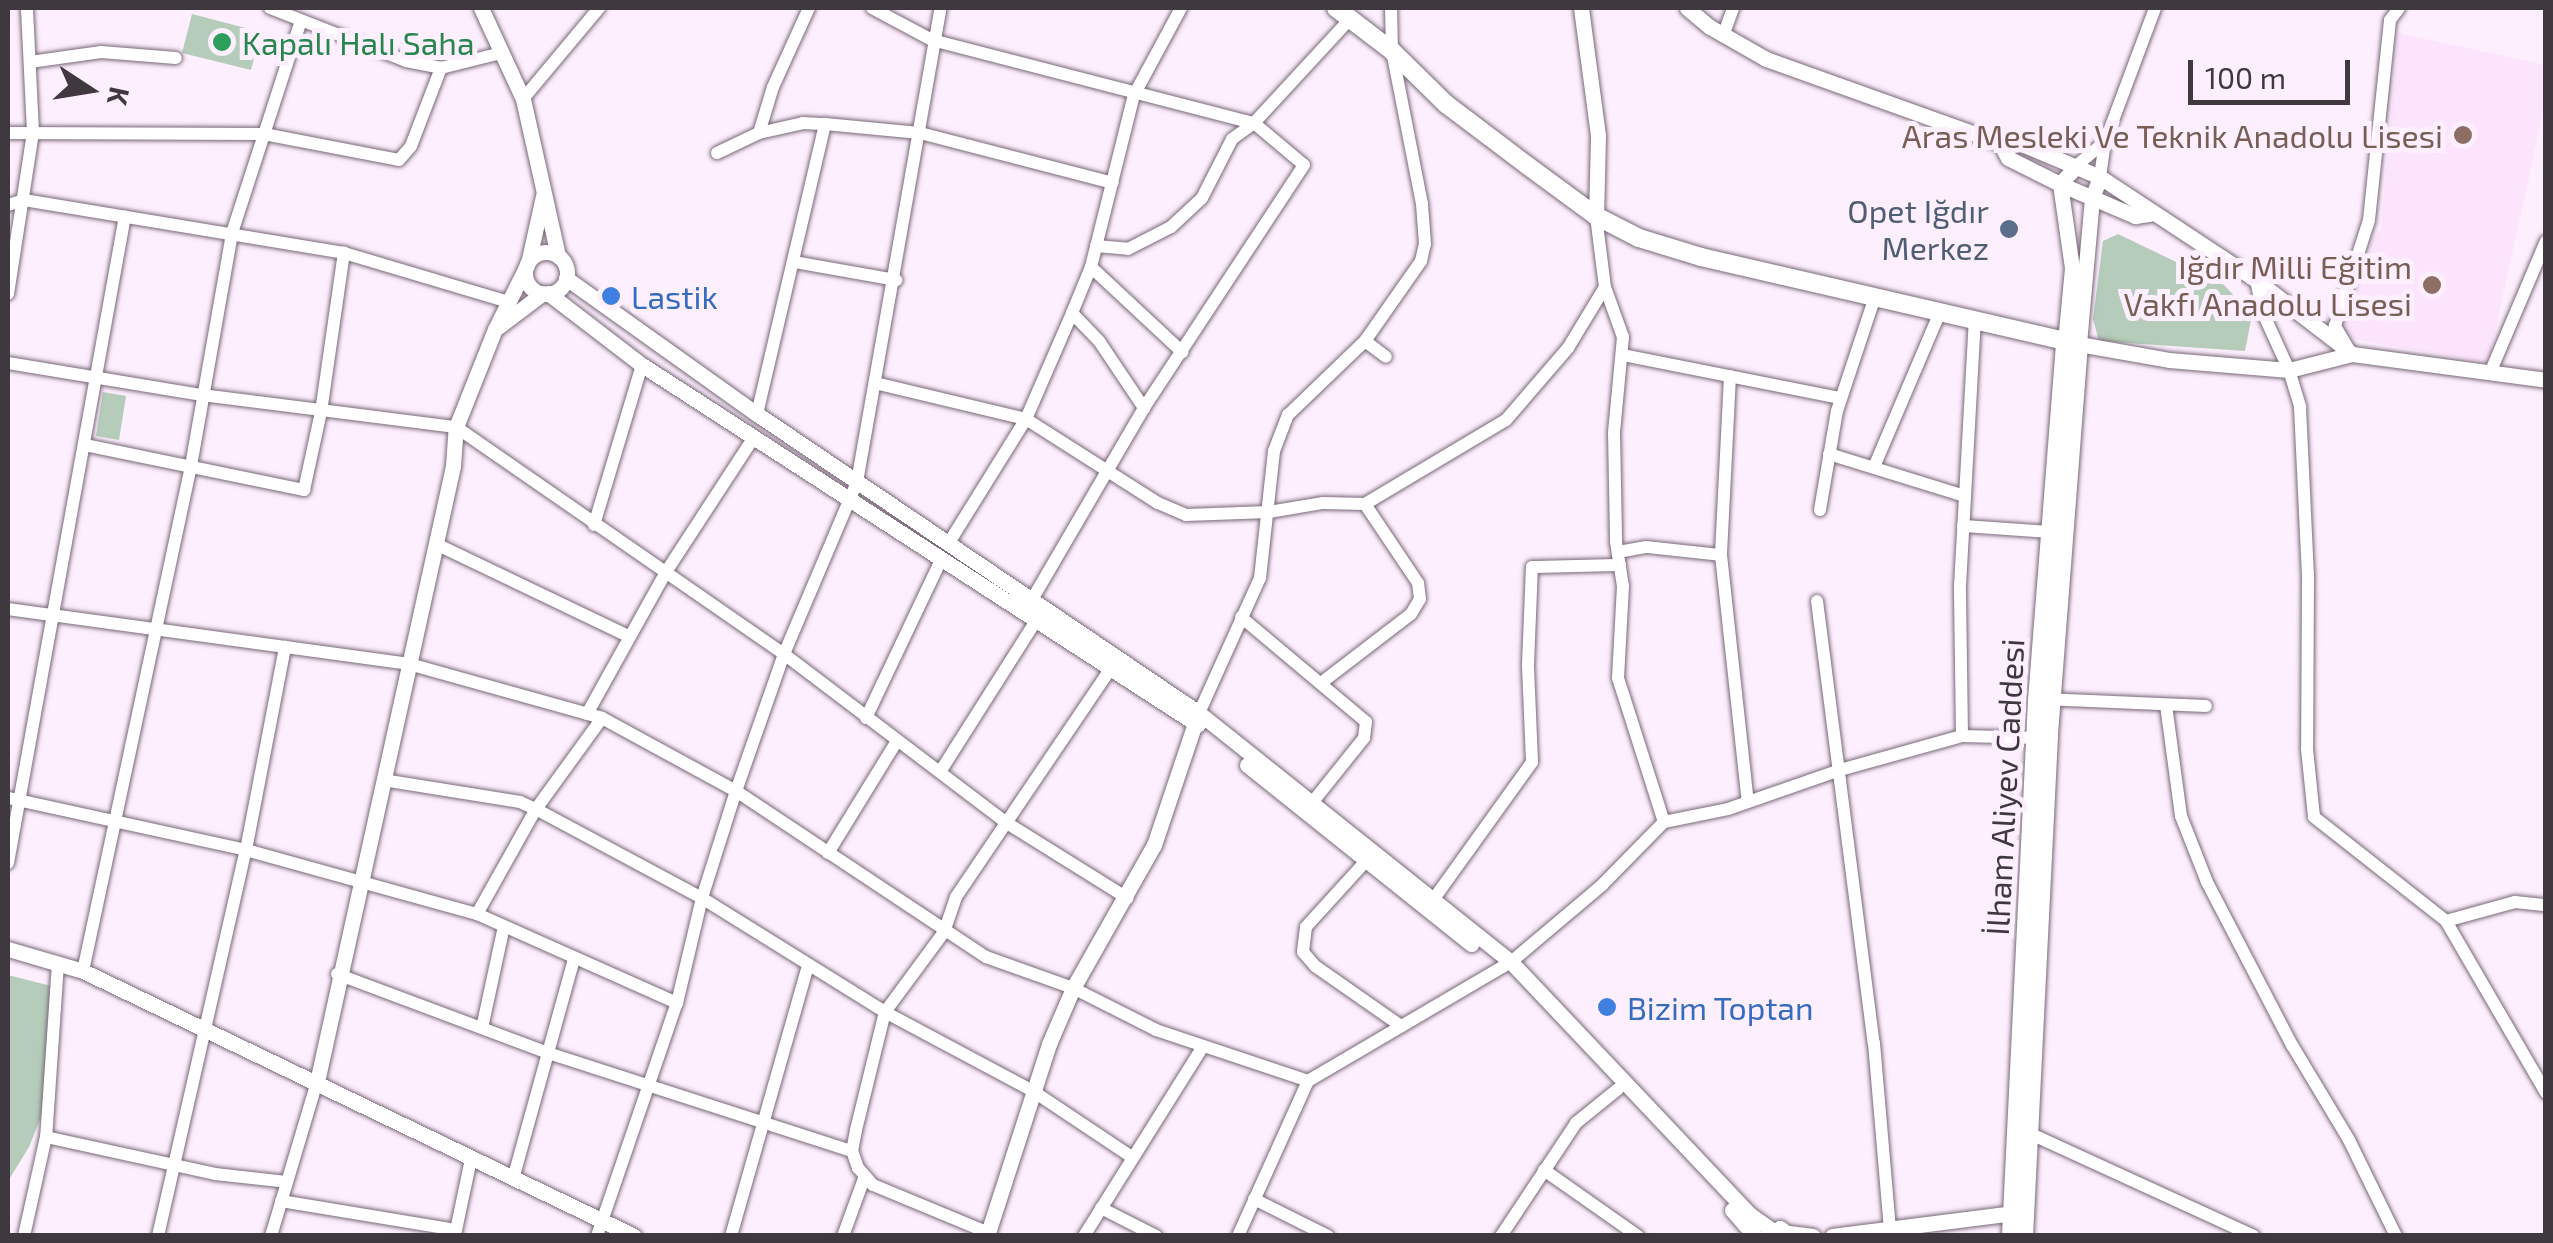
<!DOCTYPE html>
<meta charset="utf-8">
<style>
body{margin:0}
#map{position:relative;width:2553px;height:1243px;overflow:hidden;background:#fdeffd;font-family:"Exo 2",sans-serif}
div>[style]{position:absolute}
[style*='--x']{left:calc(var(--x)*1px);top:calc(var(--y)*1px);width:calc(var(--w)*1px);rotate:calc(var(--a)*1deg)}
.built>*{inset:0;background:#fce4fc}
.green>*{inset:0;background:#b4ccb9}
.roads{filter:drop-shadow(0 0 2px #786878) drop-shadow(0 0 2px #786878)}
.minor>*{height:12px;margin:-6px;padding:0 6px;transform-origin:6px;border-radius:6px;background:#fff}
.tertiary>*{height:15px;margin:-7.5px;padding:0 7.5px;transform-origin:7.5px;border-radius:7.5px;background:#fff}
.tertiary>.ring{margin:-7.5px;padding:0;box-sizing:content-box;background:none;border:15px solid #fff;border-radius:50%}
.secondary>*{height:18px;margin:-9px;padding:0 9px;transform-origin:9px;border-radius:9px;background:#fff}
.dots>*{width:28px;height:28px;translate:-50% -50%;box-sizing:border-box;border:5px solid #fdeffd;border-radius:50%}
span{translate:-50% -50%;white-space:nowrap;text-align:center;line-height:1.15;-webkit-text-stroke:10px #fdeffd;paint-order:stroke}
.leisure-label{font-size:32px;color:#27864d}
.left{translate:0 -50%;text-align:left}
.education-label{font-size:32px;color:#785e54}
.right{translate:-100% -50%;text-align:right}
.service-label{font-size:32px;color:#4e5e75}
.shop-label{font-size:32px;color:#366cbe}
.street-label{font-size:32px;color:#3f383f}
.frame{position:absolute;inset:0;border:10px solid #3f383f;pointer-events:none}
.north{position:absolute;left:40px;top:40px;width:100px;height:100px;-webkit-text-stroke:8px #fdeffd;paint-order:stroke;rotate:102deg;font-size:28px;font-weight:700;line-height:40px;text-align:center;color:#3f383f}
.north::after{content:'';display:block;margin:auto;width:35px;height:45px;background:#3f383f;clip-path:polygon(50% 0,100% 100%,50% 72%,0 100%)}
.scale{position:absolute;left:2188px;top:60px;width:162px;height:45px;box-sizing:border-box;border:5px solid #3f383f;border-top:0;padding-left:12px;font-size:30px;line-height:35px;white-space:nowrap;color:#3f383f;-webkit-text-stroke:8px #fdeffd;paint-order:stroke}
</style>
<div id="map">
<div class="built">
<div style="clip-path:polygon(2398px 33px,2545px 65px,2545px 104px,2488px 363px,2353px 339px,2344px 330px,2373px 239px,2381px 229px)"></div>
</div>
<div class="green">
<div style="clip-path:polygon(192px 14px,261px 32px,251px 70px,182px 53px)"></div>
<div style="clip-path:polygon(2118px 234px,2224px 285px,2252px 315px,2245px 351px,2099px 341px,2093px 319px,2103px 241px)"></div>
<div style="clip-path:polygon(103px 392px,126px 396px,119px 440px,96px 436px)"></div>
<div style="clip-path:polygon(8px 975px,51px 986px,54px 1084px,29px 1147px,8px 1181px)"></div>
</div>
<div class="roads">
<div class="minor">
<div style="--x:270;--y:8;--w:146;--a:21.3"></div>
<div style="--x:406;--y:61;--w:36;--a:11"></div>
<div style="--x:441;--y:68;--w:62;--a:-14"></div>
<div style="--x:872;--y:8;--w:68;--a:28.1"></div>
<div style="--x:932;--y:40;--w:333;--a:14.5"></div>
<div style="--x:1254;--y:123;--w:65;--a:40"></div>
<div style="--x:1304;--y:165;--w:291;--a:123.4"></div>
<div style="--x:1144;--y:408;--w:220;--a:120.3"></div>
<div style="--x:1723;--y:36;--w:30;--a:-70"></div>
<div style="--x:30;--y:62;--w:72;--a:-8"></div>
<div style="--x:101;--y:52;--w:75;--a:4.6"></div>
<div style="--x:523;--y:99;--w:119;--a:-50.1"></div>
<div style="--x:8;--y:133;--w:256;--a:0.2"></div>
<div style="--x:264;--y:134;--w:137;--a:10.9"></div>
<div style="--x:399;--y:160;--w:18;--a:-49"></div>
<div style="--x:411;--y:146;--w:84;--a:-69"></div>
<div style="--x:759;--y:133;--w:48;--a:-73.1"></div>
<div style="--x:773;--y:87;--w:87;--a:-65.5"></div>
<div style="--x:717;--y:153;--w:47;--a:-25.5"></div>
<div style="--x:759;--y:133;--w:45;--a:-12.8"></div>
<div style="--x:803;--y:123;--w:22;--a:3"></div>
<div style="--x:825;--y:124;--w:95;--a:5.4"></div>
<div style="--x:920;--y:133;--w:199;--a:14.5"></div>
<div style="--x:2076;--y:166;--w:38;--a:-40"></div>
<div style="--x:2100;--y:177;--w:35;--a:-82"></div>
<div style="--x:2105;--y:142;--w:143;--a:-69.5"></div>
<div style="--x:8;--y:205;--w:17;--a:-17"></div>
<div style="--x:24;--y:200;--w:324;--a:9.4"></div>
<div style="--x:344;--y:253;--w:171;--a:16.6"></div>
<div style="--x:1596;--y:216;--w:72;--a:82.8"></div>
<div style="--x:1605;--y:287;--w:53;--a:70.2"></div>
<div style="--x:1623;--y:337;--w:96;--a:95.4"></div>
<div style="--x:1614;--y:433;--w:109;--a:88.9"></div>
<div style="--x:1616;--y:542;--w:45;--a:81"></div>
<div style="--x:1623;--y:586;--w:92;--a:93.1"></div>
<div style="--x:1618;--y:678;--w:151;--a:72.3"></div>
<div style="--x:1096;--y:246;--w:32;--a:5"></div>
<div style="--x:1128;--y:249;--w:48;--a:-27.1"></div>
<div style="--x:1171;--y:227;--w:42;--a:-43.1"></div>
<div style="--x:1202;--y:198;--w:66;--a:-63"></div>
<div style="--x:1232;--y:139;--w:27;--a:-36"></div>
<div style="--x:1254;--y:123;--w:142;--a:-47.3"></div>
<div style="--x:794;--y:262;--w:104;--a:10"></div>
<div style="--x:1091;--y:267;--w:125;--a:43"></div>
<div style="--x:2256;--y:280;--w:34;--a:78"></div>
<div style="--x:2263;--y:313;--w:63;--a:65.5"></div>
<div style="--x:2289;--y:370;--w:39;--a:73"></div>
<div style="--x:2300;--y:407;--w:169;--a:87.3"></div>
<div style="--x:2308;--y:576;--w:173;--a:90.3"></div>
<div style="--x:2307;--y:749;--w:68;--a:84.1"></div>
<div style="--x:2314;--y:817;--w:168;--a:38.2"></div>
<div style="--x:2446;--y:921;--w:199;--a:59.8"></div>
<div style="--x:8;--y:294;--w:164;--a:-81.2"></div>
<div style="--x:33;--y:132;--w:124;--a:-92.8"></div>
<div style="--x:1072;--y:313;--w:39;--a:46"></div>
<div style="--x:1099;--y:341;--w:81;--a:56.1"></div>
<div style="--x:1365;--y:341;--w:26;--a:37"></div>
<div style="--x:2348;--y:348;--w:26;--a:-121"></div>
<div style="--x:2335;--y:326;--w:111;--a:-72.2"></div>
<div style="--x:2369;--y:220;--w:201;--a:-84"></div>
<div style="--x:2390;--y:20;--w:15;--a:-53"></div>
<div style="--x:1623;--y:355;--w:222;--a:11.2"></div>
<div style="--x:8;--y:363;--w:197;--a:9.4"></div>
<div style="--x:202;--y:395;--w:256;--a:7.2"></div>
<div style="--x:456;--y:427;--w:399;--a:34.7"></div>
<div style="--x:784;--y:654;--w:280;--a:37.2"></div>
<div style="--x:1007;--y:823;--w:142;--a:32"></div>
<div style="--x:2490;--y:373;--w:143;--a:-67"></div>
<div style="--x:1730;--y:376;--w:179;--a:92.9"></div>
<div style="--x:1721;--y:555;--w:248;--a:83.8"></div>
<div style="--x:875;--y:383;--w:155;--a:13.4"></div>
<div style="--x:1026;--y:419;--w:156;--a:32.5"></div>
<div style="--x:1158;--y:503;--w:30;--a:23"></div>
<div style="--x:1186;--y:515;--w:83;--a:-2.1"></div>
<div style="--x:1269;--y:512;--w:55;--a:-9.5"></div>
<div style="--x:1323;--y:503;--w:42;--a:1.4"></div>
<div style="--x:1365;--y:504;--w:164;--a:-30.8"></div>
<div style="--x:1506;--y:420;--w:95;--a:-49.3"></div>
<div style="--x:1568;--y:348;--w:71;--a:-58.8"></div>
<div style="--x:757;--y:414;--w:298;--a:-76.8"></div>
<div style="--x:85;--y:445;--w:224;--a:11.6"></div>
<div style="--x:304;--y:490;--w:80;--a:-77.7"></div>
<div style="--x:321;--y:412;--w:161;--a:-81.8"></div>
<div style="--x:1829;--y:454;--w:142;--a:17.2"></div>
<div style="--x:1874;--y:467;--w:168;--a:-66.9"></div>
<div style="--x:1820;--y:510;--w:100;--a:-80.3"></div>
<div style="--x:1837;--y:411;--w:120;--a:-71.6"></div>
<div style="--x:594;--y:525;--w:167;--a:-73.3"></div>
<div style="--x:1963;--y:526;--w:88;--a:3.9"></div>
<div style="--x:950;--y:541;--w:144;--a:-58.1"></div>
<div style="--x:1026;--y:419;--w:116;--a:-66.5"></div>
<div style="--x:1072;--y:313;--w:50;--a:-67.6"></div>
<div style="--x:1091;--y:267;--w:177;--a:-76"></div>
<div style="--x:1134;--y:95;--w:99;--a:-61.6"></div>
<div style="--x:436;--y:544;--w:213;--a:25.6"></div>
<div style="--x:1618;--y:552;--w:29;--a:-10"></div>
<div style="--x:1647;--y:547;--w:74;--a:6.2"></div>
<div style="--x:1817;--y:601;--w:446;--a:82.7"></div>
<div style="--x:1874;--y:1043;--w:186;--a:85.1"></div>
<div style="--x:8;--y:609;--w:405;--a:7.8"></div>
<div style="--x:409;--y:664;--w:200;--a:15.6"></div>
<div style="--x:602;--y:718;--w:153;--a:28.6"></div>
<div style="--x:736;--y:791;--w:300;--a:33.6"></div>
<div style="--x:986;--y:957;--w:92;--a:19.6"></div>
<div style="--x:1073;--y:988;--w:93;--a:26.8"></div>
<div style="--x:1156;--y:1030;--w:160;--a:18.5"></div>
<div style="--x:1241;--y:617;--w:163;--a:40"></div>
<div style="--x:1366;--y:722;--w:16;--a:97"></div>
<div style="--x:1364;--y:738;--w:83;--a:128.7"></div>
<div style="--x:1321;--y:683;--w:113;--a:-37.5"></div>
<div style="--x:1411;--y:614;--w:17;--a:-59"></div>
<div style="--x:1420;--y:599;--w:16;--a:-97"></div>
<div style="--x:1418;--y:583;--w:95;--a:-123.9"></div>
<div style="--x:2044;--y:699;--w:162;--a:2.5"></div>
<div style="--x:2166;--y:705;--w:112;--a:82.3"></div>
<div style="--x:2181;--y:816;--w:71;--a:68.5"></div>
<div style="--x:2207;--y:882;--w:184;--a:62.5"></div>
<div style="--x:2292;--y:1045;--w:111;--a:59"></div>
<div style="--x:2349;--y:1140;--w:107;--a:63.9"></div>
<div style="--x:1199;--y:713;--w:148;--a:-65.7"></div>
<div style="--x:1260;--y:578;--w:128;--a:-83.7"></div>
<div style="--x:1274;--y:451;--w:39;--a:-69"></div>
<div style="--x:1288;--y:415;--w:107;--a:-43.9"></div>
<div style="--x:1365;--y:341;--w:98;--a:-55"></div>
<div style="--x:1421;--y:261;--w:17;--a:-77"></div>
<div style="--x:1425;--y:244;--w:40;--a:-94.3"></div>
<div style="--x:1422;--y:204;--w:156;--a:-101.1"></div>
<div style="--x:1392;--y:51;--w:43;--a:-91.3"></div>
<div style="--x:587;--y:714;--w:162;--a:-60.9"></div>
<div style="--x:666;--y:572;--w:161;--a:-56.9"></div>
<div style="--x:866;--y:718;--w:177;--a:-64.6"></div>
<div style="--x:1962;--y:736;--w:150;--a:-90.8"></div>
<div style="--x:1960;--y:586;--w:267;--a:-86.8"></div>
<div style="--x:940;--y:772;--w:179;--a:-57.6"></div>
<div style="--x:383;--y:780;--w:139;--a:9.1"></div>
<div style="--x:520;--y:802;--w:17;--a:24"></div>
<div style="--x:536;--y:809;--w:188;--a:28.2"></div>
<div style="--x:702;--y:898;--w:216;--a:31.9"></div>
<div style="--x:885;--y:1012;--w:168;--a:28.1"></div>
<div style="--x:1033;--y:1091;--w:120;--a:33.8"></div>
<div style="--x:8;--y:798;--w:244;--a:12.3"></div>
<div style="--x:246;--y:850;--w:240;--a:15.5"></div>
<div style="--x:477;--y:914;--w:219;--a:24"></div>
<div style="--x:828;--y:853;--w:132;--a:-58.4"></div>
<div style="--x:1366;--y:861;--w:89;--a:132.3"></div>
<div style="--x:1306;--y:927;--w:25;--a:97"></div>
<div style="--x:1303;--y:952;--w:18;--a:49"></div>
<div style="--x:1315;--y:966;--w:105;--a:34.9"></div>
<div style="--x:8;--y:863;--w:657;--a:-79.75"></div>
<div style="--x:1433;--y:900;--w:170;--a:-54.3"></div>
<div style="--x:1532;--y:762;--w:97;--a:-92.4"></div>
<div style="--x:1528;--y:665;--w:98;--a:-87.7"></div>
<div style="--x:1532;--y:567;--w:88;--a:-1.3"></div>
<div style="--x:477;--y:914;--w:120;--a:-60.7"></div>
<div style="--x:536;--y:809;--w:112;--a:-54"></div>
<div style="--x:2446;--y:921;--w:72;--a:-15.4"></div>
<div style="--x:2515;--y:902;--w:31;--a:6"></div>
<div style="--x:58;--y:963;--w:174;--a:93.9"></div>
<div style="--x:46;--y:1137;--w:173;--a:12.3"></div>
<div style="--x:215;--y:1174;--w:72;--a:6.3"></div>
<div style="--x:83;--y:971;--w:516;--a:-77.93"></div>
<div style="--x:191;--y:466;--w:237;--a:-80"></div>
<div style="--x:232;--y:233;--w:223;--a:-72"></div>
<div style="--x:337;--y:974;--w:225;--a:20.5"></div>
<div style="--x:548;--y:1053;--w:319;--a:17.9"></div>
<div style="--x:482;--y:1028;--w:104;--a:-77.8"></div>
<div style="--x:2031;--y:1134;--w:245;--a:24.6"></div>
<div style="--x:1544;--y:1170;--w:115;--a:35.1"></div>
<div style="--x:513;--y:1179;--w:228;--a:-74.5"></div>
<div style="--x:1254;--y:1199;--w:83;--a:26.6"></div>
<div style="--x:281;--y:1201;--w:177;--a:9.4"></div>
<div style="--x:1101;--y:1208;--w:62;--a:27"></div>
<div style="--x:989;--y:1233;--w:126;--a:-157.5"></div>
<div style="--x:873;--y:1185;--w:23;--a:-131"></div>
<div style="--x:858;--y:1168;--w:18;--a:-109"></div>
<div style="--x:852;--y:1151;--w:21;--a:-79"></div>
<div style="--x:856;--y:1130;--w:122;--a:-76.2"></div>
<div style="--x:885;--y:1012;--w:99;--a:-53.6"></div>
<div style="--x:944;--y:932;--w:37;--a:-71"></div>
<div style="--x:956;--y:897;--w:282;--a:-55.9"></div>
<div style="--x:455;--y:1235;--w:78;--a:-78.1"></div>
<div style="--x:24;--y:1236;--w:101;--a:-77.5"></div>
<div style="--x:158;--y:1236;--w:396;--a:-77.2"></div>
<div style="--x:246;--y:850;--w:207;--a:-79.1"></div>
<div style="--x:271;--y:1236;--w:161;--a:-73.4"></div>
<div style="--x:597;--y:1236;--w:246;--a:-71.1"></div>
<div style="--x:677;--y:1003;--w:108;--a:-76.6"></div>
<div style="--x:702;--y:898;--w:112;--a:-72.4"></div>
<div style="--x:736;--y:791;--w:145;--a:-70.7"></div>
<div style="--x:784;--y:654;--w:187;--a:-67"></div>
<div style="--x:857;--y:482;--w:481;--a:-80"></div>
<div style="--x:731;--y:1236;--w:282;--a:-74.1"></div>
<div style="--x:843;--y:1236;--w:64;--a:-69.9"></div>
<div style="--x:1084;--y:1236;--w:222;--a:-57.9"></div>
<div style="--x:1238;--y:1236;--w:170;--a:-65.7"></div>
<div style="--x:1308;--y:1081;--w:235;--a:-30.4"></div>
<div style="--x:1511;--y:962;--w:119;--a:-40.2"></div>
<div style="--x:1602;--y:885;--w:88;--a:-45.5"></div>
<div style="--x:1664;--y:822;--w:65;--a:-11.5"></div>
<div style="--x:1728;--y:809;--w:119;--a:-19.2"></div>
<div style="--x:1840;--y:770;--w:127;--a:-15.6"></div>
<div style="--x:1962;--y:736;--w:79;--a:1.5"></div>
<div style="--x:1501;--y:1236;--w:136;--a:-56.4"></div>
<div style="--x:1576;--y:1123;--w:54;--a:-39"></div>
</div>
<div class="tertiary">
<div style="--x:481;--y:8;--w:100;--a:65.2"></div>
<div style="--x:523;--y:99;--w:161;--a:77.4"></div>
<div style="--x:1581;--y:8;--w:129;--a:82.4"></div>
<div style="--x:1598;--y:136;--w:80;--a:91.4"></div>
<div style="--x:1687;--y:8;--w:30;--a:40"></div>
<div style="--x:1710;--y:27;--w:64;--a:29.7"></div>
<div style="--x:1766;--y:59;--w:249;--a:19.7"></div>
<div style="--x:2000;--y:143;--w:15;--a:-8"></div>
<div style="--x:2015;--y:141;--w:92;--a:23"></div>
<div style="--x:2100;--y:177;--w:187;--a:33.4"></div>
<div style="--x:2256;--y:280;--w:121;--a:37.6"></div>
<div style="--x:2352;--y:354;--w:196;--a:7.6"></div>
<div style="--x:2000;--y:143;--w:17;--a:62"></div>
<div style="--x:2008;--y:158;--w:58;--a:26.6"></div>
<div style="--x:2060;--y:184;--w:82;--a:23.1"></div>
<div style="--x:2135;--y:216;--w:15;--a:-8"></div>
<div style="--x:2100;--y:177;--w:22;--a:111"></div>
<div style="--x:2092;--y:198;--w:147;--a:95.1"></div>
<div style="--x:2079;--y:344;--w:91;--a:10.1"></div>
<div style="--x:2169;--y:360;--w:120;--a:4.8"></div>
<div style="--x:2289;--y:370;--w:65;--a:-14.3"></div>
<div class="ring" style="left:525px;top:252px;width:27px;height:27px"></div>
<div style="--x:529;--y:259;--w:65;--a:-77.5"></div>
<div style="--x:566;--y:278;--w:234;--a:35.5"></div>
<div style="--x:757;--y:414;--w:534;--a:34.08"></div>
<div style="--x:1199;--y:713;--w:399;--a:38.6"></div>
<div style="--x:1511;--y:962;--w:347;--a:46.6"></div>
<div style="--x:1749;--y:1214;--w:28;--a:35"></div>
<div style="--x:548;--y:293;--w:118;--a:37.5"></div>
<div style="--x:642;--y:365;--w:662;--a:32.92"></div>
<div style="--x:498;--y:327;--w:56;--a:-37.1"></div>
<div style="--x:2065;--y:342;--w:74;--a:-84.6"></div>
<div style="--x:2072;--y:268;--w:85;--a:-98.1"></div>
<div style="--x:2060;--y:184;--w:24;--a:-48"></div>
<div style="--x:1247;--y:765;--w:287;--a:38.6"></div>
<div style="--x:8;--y:949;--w:78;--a:16.3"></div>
<div style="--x:83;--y:971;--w:611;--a:25.68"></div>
<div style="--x:317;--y:1082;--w:631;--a:-77.55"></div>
<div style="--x:453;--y:466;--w:39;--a:-86"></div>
<div style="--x:456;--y:427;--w:105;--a:-68.3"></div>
<div style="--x:495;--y:329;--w:72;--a:-63.4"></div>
<div style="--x:1732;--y:1210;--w:35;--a:49"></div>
<div style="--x:1789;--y:1233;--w:24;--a:7"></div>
<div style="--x:987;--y:1236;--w:202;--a:-72.1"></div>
<div style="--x:1049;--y:1044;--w:61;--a:-66.8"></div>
<div style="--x:1073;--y:988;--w:164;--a:-60.5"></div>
<div style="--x:1154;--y:845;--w:135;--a:-71.4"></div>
<div style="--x:1767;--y:1236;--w:15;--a:-32"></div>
<div style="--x:1780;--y:1228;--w:14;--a:36"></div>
<div style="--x:1832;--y:1236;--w:191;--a:-7.2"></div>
</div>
<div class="secondary">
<div style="--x:1336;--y:8;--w:71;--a:37.5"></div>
<div style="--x:1392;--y:51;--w:76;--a:44.5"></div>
<div style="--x:1446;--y:104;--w:103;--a:37.1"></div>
<div style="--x:1528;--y:166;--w:84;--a:36.3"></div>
<div style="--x:1596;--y:216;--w:48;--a:27.1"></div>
<div style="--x:1639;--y:238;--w:65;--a:17"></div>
<div style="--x:1701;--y:257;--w:388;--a:13"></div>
<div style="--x:2079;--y:344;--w:393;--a:94.4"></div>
<div style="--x:2049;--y:736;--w:501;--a:92.86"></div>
<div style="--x:2011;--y:1236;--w:537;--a:-87.22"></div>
<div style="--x:2037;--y:700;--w:359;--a:-85.5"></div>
</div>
</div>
<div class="dots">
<div style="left:222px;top:42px;background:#2e9e5b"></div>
<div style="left:2463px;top:135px;background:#8d6e63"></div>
<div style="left:2009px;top:229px;background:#5c6f8a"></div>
<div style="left:2432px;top:285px;background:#8d6e63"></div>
<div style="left:611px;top:296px;background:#3f7fe0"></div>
<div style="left:1607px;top:1007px;background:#3f7fe0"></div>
</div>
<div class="leisure-label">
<span class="left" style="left:242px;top:42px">Kapalı Halı Saha</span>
</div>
<div class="education-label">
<span class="right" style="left:2443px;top:135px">Aras Mesleki Ve Teknik Anadolu Lisesi</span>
<span class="right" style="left:2412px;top:285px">Iğdır Milli Eğitim<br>Vakfı Anadolu Lisesi</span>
</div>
<div class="service-label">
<span class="right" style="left:1989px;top:229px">Opet Iğdır<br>Merkez</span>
</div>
<div class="shop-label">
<span class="left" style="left:631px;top:296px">Lastik</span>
<span class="left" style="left:1627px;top:1007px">Bizim Toptan</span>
</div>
<div class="street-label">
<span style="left:2004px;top:787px;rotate:-87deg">İlham Aliyev Caddesi</span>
</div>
<div class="frame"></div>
<div class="north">K</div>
<div class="scale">100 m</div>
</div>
